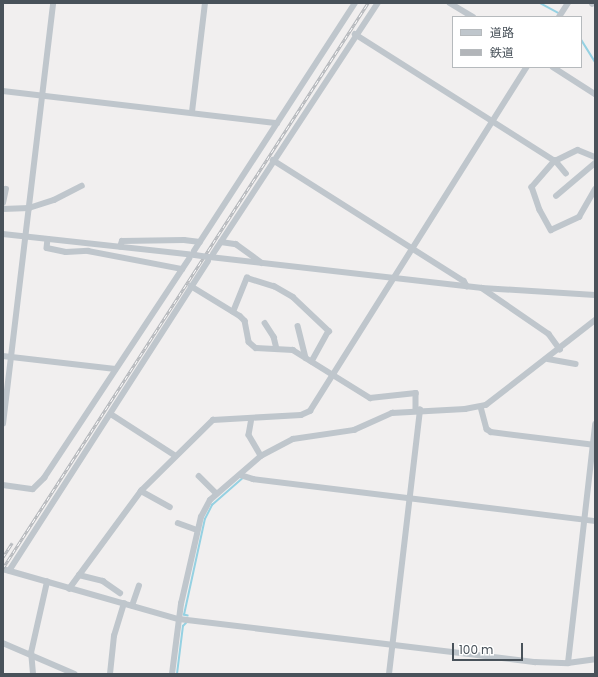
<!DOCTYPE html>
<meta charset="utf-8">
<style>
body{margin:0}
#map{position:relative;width:598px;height:677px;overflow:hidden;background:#f1efef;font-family:Poppins,"Noto Sans JP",sans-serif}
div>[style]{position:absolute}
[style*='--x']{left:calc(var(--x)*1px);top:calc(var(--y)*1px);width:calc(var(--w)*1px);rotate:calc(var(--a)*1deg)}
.stream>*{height:1.5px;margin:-0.75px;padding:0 0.75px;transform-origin:0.75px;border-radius:0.75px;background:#95d1e2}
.minor>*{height:5.5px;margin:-2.75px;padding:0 2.75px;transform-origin:2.75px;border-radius:2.75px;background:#bfc6cc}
.rail>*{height:3px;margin-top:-1.5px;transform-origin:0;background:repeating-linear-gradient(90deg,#fff 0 4.5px,#b2b5b9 0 9px);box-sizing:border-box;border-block:1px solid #b2b5b9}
.minor-bridge>*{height:5.5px;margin:-2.75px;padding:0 2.75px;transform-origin:2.75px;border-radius:2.75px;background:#bfc6cc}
span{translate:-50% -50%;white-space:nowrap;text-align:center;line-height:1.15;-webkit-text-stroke:3px #fff;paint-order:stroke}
.frame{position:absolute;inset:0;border:4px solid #49525a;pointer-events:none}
.legend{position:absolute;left:452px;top:16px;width:130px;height:52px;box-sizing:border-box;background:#fff;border:1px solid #b6babd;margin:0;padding:5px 7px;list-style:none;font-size:12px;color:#49525a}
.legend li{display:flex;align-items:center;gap:8px;height:20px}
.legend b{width:20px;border:1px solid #b6babd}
.scale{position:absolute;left:452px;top:643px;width:71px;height:18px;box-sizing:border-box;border:2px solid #49525a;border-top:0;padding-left:5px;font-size:12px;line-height:14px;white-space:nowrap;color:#49525a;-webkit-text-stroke:3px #fff;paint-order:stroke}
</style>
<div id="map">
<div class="stream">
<div style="--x:540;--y:3;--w:21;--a:28"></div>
<div style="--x:581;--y:39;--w:26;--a:58"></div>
<div style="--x:188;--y:616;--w:4;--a:-166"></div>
<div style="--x:184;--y:615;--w:98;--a:-77.7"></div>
<div style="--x:205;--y:519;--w:16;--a:-63"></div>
<div style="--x:212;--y:505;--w:43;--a:-41.2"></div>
<div style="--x:177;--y:674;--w:48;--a:-82.9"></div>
<div style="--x:183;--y:626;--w:6;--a:-45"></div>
</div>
<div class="minor">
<div style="--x:450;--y:3;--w:27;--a:31"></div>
<div style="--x:592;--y:4;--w:1;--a:-45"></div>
<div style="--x:559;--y:17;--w:17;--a:-57"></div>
<div style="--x:355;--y:34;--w:237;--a:32.4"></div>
<div style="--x:555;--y:161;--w:25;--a:-26"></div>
<div style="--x:578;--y:150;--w:18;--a:22"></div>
<div style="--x:553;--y:67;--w:50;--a:32.7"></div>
<div style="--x:3;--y:91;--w:276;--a:6.7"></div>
<div style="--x:192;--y:112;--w:110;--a:-83.2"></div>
<div style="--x:273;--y:160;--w:226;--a:32.4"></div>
<div style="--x:464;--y:281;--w:6;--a:59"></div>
<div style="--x:566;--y:174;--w:17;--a:-130"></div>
<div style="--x:555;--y:161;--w:35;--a:131"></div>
<div style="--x:532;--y:187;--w:24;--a:71"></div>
<div style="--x:540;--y:210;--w:23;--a:61"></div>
<div style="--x:551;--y:230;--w:31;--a:-25"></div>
<div style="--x:579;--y:217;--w:32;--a:-60"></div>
<div style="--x:556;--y:196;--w:51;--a:-40.2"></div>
<div style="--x:3;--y:203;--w:14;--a:-78"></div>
<div style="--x:3;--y:209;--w:26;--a:-2"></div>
<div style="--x:29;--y:208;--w:26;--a:-18"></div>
<div style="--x:54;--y:200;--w:31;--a:-27"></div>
<div style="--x:3;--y:234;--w:193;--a:6.2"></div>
<div style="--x:48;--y:239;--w:9;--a:96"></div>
<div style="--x:47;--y:248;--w:19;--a:12"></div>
<div style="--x:66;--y:252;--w:22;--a:-3"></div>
<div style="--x:88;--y:251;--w:96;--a:10.8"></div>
<div style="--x:221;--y:242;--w:15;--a:8"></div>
<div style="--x:236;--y:244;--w:32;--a:36"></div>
<div style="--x:120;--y:247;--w:6;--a:-72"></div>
<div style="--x:122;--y:241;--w:62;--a:-0.9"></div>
<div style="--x:184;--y:240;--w:16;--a:7"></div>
<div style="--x:194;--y:251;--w:296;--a:-57"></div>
<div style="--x:213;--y:254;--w:300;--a:-56.7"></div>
<div style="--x:210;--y:257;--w:274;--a:6.5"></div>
<div style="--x:482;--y:288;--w:113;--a:3.5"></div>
<div style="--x:191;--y:286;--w:57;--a:31.5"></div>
<div style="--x:240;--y:316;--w:7;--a:45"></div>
<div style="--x:245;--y:321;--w:21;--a:79"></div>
<div style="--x:249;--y:342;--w:9;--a:41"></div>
<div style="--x:256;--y:348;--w:37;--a:3"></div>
<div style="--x:293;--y:350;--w:91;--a:31.9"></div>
<div style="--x:370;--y:398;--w:46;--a:-6.2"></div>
<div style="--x:416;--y:393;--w:18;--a:90"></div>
<div style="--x:482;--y:288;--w:81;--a:34.5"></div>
<div style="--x:549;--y:334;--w:19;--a:54"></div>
<div style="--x:233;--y:312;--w:37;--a:-68"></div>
<div style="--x:247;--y:278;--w:28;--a:17"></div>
<div style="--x:274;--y:286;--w:22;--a:30"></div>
<div style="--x:293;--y:297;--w:50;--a:43.4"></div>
<div style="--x:329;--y:331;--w:35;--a:119"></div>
<div style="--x:265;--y:323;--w:17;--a:57"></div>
<div style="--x:274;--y:337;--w:12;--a:76"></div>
<div style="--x:298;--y:326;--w:33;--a:76"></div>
<div style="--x:3;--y:356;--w:113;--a:6.6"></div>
<div style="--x:548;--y:359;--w:28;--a:10"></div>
<div style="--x:481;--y:407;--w:23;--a:75"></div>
<div style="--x:487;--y:429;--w:5;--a:37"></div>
<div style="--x:491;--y:432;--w:105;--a:7.1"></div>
<div style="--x:111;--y:414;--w:77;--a:32.9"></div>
<div style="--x:252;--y:418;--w:17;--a:100"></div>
<div style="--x:249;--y:435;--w:24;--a:60"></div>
<div style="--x:3;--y:424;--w:424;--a:-83.2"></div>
<div style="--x:240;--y:475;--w:14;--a:17"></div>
<div style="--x:253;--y:479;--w:345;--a:7"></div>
<div style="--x:199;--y:476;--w:25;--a:45"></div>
<div style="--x:3;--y:485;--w:30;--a:8"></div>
<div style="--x:33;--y:489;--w:16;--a:-45"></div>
<div style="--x:44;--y:478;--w:263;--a:-56.5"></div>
<div style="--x:141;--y:491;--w:33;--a:29"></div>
<div style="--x:178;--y:523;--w:20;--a:20"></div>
<div style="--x:3;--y:569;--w:183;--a:15.9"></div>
<div style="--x:179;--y:619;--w:359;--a:6.9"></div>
<div style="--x:535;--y:662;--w:33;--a:2"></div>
<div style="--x:568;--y:663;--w:27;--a:-8"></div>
<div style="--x:9;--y:571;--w:368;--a:-57.3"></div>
<div style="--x:79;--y:575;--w:25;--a:14"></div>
<div style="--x:103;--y:581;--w:21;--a:35"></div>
<div style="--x:69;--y:589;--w:122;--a:-53.7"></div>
<div style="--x:141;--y:491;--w:101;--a:-44.6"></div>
<div style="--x:213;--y:420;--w:88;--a:-3.3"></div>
<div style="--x:301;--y:415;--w:10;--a:-24"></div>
<div style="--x:310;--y:411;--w:407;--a:-57.8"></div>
<div style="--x:132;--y:606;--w:21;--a:-71"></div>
<div style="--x:3;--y:643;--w:78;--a:23.3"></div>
<div style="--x:568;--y:663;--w:240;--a:-83.5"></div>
<div style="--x:33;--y:674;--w:21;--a:-95"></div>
<div style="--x:31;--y:653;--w:73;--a:-77.3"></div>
<div style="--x:110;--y:674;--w:38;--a:-84"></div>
<div style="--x:114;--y:636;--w:34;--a:-73"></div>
<div style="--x:172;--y:674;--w:71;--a:-82.7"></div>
<div style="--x:181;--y:604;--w:89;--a:-77.1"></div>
<div style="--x:201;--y:517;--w:19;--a:-62"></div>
<div style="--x:210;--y:500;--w:67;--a:-40.8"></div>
<div style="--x:261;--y:456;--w:36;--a:-28"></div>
<div style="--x:293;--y:439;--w:62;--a:-8.4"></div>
<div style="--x:354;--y:430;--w:42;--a:-24.1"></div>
<div style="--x:392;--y:413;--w:73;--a:-3.1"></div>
<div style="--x:465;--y:409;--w:21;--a:-11"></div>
<div style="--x:486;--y:405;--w:138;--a:-37.9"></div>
<div style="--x:389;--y:674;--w:266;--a:-83.3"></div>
</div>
<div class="rail">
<div style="--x:3;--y:557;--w:17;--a:-57"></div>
<div style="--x:3;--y:568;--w:673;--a:-57.14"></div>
</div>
<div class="minor-bridge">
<div style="--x:195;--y:255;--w:15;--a:8"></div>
</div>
<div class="frame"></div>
<ul class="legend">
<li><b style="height:5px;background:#bfc6cc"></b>道路</li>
<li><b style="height:5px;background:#b2b5b9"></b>鉄道</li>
</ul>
<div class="scale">100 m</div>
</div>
